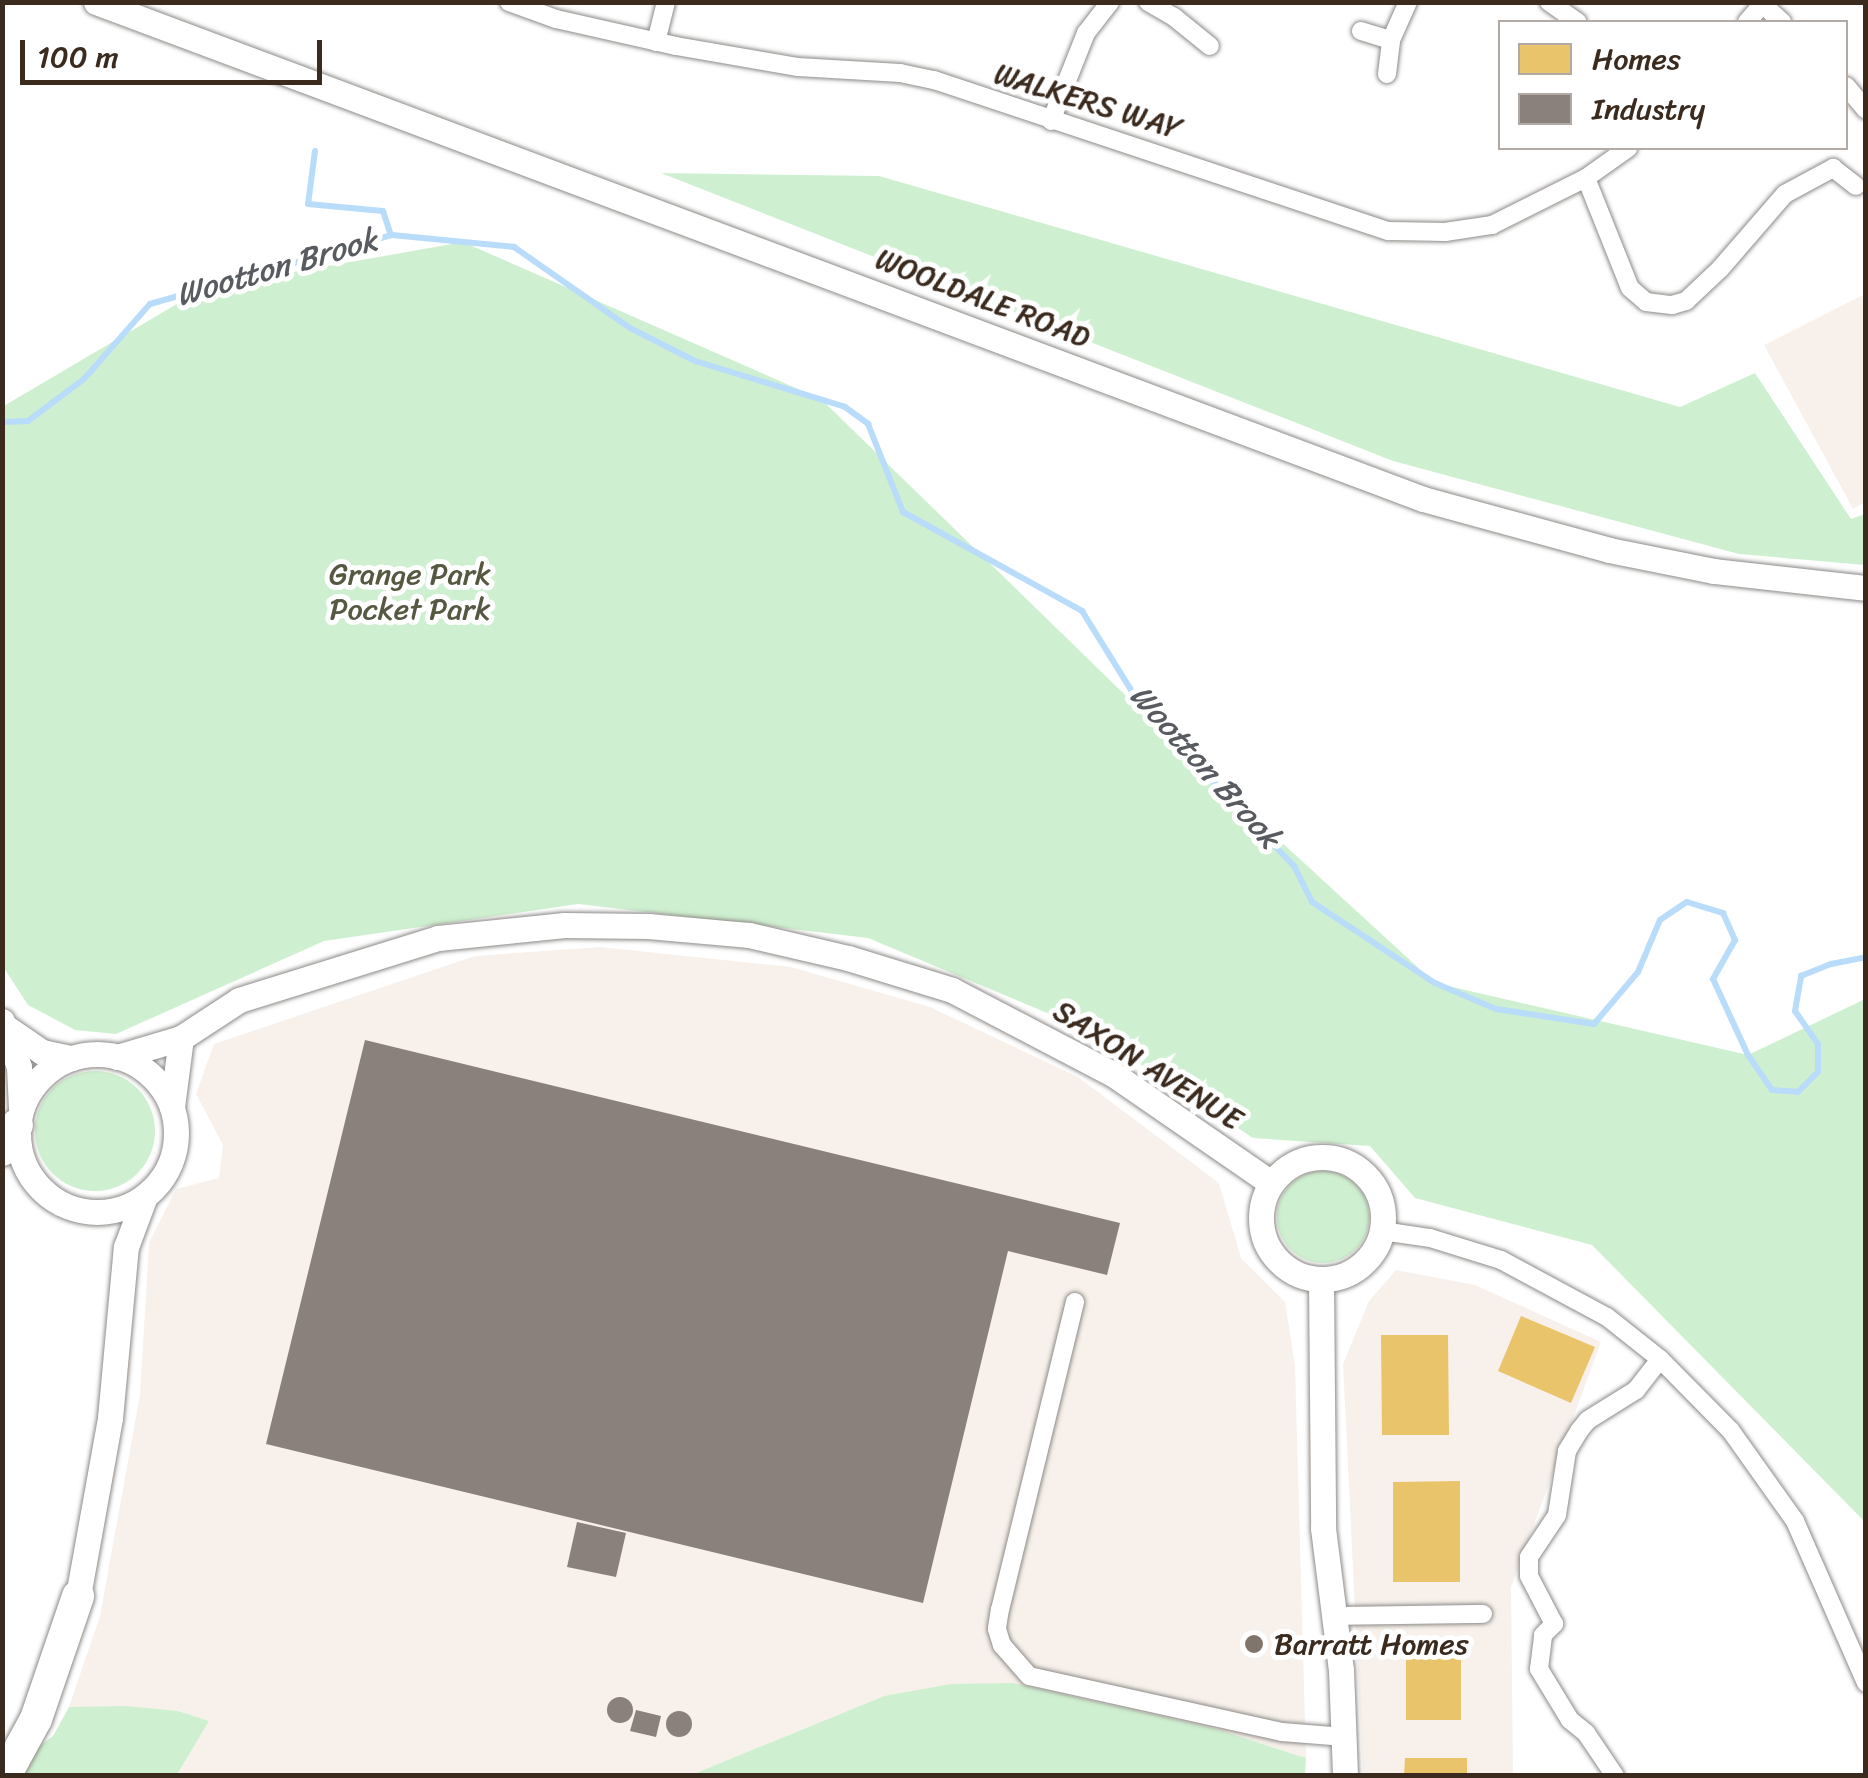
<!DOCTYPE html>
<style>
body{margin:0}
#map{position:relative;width:1868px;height:1778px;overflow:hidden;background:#fff;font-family:Sriracha,sans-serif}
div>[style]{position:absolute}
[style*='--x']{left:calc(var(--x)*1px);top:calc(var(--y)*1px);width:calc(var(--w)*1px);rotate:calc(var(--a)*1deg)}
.built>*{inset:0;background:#f8f1eb}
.green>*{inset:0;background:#cff0d0}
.round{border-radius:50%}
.homes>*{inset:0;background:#e9c46a}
.industry>*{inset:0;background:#8a817c}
.stream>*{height:6px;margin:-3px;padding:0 3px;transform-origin:3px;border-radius:3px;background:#b8dcfa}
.roads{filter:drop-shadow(0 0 2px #8e8b88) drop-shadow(0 0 2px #8e8b88)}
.street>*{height:18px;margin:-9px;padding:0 9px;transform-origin:9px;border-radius:9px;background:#fff}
.secondary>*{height:25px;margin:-12.5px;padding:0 12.5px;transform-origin:12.5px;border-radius:12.5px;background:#fff}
.secondary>.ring{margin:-12.5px;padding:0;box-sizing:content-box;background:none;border:25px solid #fff;border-radius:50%}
.highway>*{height:32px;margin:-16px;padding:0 16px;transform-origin:16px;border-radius:16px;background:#fff}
.dots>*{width:28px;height:28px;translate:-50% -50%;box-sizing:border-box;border:5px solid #fff;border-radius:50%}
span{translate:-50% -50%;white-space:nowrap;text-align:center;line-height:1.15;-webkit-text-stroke:10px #fff;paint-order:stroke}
.street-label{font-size:30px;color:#3b2a1e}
.park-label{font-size:30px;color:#565841}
.poi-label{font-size:30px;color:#3b2a1e}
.left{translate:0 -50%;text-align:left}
.water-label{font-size:32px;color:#585b5f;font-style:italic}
.frame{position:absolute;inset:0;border:5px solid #3b2a1e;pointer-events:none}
.legend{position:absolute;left:1498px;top:20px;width:350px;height:130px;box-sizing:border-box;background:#fff;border:2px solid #b1aaa5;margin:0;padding:12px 18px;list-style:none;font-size:30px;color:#3b2a1e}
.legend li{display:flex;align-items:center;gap:20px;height:50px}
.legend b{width:50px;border:2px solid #b1aaa5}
.scale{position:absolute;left:20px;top:40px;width:302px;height:45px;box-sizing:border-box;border:5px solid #3b2a1e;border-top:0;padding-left:12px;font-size:30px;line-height:35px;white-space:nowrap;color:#3b2a1e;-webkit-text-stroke:8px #fff;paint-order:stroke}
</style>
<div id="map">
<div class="built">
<div style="clip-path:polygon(1865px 294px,1865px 502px,1853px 509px,1764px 345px)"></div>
<div style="clip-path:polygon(600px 947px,791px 967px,930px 1007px,1078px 1077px,1219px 1183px,1241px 1258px,1285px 1302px,1295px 1366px,1306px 1758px,1213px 1728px,1013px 1683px,884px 1696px,691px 1775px,177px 1776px,209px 1721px,178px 1711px,69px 1707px,100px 1616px,140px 1395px,149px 1243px,176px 1189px,219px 1178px,223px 1145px,196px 1094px,214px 1044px,475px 956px)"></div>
<div style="clip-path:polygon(1396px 1270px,1475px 1285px,1601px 1342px,1511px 1587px,1513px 1775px,1363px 1775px,1343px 1364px,1369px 1301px)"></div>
</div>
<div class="green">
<div style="clip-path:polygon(661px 173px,879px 176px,1680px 407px,1755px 373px,1851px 519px,1865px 514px,1865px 565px,1739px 554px,1393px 461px)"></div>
<div style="clip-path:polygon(463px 242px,821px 399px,1195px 763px,1435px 983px,1748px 1055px,1865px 999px,1865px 1522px,1592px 1245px,1415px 1198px,1370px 1146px,1253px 1138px,1090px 1031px,868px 938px,578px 904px,324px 941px,116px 1034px,75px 1030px,28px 1005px,2px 965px,2px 407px,204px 288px)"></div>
<div class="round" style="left:35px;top:1071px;width:120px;height:120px"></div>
<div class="round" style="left:1277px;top:1171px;width:92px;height:92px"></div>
<div style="clip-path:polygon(1013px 1683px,1213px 1728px,1306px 1758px,1305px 1775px,691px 1775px,884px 1696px,951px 1684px)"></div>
<div style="clip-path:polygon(126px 1706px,178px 1711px,209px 1721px,177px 1775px,18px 1776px,29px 1754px,53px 1736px,69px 1707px)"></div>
</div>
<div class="homes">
<div style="clip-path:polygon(1521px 1316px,1595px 1347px,1571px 1403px,1498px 1371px)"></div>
<div style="clip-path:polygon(1381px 1335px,1448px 1335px,1449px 1435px,1382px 1435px)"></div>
<div style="clip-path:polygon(1460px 1481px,1460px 1582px,1393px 1582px,1393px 1482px)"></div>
<div style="clip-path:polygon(1406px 1642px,1461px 1642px,1461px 1720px,1406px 1720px)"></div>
<div style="clip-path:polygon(1405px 1758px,1467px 1758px,1467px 1776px,1404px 1776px)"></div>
</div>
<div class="industry">
<div style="clip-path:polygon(365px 1040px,1120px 1223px,1107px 1275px,1008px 1251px,923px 1603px,266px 1444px)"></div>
<div style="clip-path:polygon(577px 1522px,626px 1533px,616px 1577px,567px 1567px)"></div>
<div class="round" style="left:607px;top:1697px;width:26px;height:26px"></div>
<div style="clip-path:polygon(636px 1710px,661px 1716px,656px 1737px,630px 1731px)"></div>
<div class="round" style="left:666px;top:1711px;width:26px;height:26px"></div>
</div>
<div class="stream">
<div style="--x:315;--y:151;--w:53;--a:97.5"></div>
<div style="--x:308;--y:204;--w:75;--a:5.3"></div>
<div style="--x:383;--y:211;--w:25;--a:72"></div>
<div style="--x:2;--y:422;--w:26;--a:-2"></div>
<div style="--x:28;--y:421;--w:70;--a:-36.9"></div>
<div style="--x:84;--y:379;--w:100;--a:-48.7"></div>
<div style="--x:150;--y:304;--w:252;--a:-15.9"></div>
<div style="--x:392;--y:235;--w:123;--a:5.6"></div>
<div style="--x:514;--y:247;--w:141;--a:34.9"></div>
<div style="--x:630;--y:328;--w:73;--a:26.9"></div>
<div style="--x:695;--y:361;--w:157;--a:17"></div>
<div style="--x:845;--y:407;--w:29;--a:36"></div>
<div style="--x:868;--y:424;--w:95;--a:68.3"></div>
<div style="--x:903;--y:512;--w:205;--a:28.9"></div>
<div style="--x:1082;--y:611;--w:112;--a:58.2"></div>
<div style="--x:1141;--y:706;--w:221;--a:46.3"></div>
<div style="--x:1294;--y:866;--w:40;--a:63.4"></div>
<div style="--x:1312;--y:902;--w:147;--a:33.4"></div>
<div style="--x:1435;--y:983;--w:66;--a:23.1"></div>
<div style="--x:1496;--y:1009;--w:99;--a:8.7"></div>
<div style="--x:1594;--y:1024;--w:68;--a:-49.8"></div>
<div style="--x:1638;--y:972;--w:56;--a:-67.1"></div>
<div style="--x:1660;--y:920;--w:32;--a:-34"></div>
<div style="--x:1687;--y:902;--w:38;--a:17"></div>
<div style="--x:1723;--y:913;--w:30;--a:66"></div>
<div style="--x:1735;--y:940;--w:45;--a:119.4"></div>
<div style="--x:1713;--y:979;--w:84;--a:65.3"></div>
<div style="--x:1748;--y:1055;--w:42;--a:55.6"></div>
<div style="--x:1772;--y:1090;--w:26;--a:4"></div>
<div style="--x:1798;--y:1092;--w:28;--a:-45"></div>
<div style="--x:1818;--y:1072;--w:28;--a:-90"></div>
<div style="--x:1818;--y:1044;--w:40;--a:-124.9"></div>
<div style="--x:1795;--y:1011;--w:36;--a:-80"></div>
<div style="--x:1801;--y:976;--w:32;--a:-22"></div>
<div style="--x:1831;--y:964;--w:36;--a:-11"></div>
</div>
<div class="roads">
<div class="street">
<div style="--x:509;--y:2;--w:50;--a:19.9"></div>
<div style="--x:556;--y:19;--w:123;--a:12.7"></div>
<div style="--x:676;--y:46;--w:124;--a:9.8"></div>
<div style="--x:798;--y:67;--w:102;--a:3.4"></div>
<div style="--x:900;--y:73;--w:35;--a:12"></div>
<div style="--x:934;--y:80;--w:479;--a:18.4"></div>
<div style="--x:1389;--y:231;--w:56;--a:1"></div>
<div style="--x:1445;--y:232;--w:48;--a:-8.5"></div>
<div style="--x:1492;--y:225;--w:105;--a:-26.6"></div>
<div style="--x:1586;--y:178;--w:52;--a:-35.5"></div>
<div style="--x:1148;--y:2;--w:30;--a:30"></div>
<div style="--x:1174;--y:17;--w:46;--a:38.9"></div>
<div style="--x:1549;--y:2;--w:35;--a:35"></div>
<div style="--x:1760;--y:2;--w:30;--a:42"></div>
<div style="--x:1747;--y:22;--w:23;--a:-49"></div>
<div style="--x:1361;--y:31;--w:31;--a:17"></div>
<div style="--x:656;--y:42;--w:41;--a:-76"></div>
<div style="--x:1387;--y:74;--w:34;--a:-83"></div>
<div style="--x:1391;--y:40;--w:42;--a:-65.9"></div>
<div style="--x:1846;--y:86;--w:31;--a:50"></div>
<div style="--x:1051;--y:121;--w:95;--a:-68.3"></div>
<div style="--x:1086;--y:33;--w:39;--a:-52"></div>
<div style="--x:1586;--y:178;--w:118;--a:68.2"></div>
<div style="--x:1630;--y:288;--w:21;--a:41"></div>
<div style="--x:1646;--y:302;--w:26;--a:7"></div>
<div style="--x:1672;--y:305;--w:15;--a:-16"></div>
<div style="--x:1686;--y:301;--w:47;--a:-43.3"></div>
<div style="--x:1720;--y:269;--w:99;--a:-49.1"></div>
<div style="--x:1785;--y:194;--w:55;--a:-28.4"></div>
<div style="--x:1833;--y:168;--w:29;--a:38"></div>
<div style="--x:1382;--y:1231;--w:49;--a:8.3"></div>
<div style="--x:1430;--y:1238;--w:74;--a:17.2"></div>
<div style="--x:1501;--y:1260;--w:120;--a:28.3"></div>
<div style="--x:1607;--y:1317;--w:68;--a:38.4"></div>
<div style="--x:1660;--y:1359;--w:101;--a:45.4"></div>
<div style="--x:1731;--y:1431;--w:110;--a:54.6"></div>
<div style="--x:1795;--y:1521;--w:177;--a:66.3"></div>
<div style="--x:1075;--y:1302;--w:316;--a:103.7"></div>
<div style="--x:1000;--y:1609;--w:20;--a:99"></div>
<div style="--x:997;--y:1629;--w:17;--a:73"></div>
<div style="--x:1002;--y:1645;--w:41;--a:48.9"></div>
<div style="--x:1029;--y:1676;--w:259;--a:12.5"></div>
<div style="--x:1282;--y:1732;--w:63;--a:4.5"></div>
<div style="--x:1334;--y:1616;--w:149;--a:-0.8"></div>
<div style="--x:1615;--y:1776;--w:52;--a:-124"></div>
<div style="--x:1586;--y:1733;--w:21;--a:-141"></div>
<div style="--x:1570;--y:1720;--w:60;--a:-121.3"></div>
<div style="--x:1539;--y:1669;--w:34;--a:-83"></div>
<div style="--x:1543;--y:1635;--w:16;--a:-45"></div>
<div style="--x:1554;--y:1624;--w:54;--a:-117.5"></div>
<div style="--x:1529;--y:1576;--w:19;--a:-90"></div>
<div style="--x:1529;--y:1557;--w:50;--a:-56.3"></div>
<div style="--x:1557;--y:1515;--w:65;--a:-81.1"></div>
<div style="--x:1567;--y:1451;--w:23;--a:-59"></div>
<div style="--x:1579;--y:1431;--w:14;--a:-51"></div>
<div style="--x:1588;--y:1420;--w:57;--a:-32"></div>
<div style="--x:1636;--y:1390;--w:39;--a:-52"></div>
</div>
<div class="secondary">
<div style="--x:96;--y:2;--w:1417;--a:20.53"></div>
<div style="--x:1423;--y:499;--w:193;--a:15.3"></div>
<div style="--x:1609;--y:550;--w:107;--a:11.3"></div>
<div style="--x:1714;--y:571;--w:153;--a:6.4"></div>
<div style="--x:2;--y:1021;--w:49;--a:69.7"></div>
<div style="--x:19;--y:1067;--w:41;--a:87.2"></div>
<div style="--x:7;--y:1028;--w:42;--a:34.4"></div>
<div style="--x:42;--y:1052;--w:30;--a:12"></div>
<div class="ring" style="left:18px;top:1054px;width:133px;height:133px"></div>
<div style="--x:117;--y:1057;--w:67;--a:-16.5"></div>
<div style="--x:181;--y:1038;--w:69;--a:-33.2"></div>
<div style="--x:239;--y:1000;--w:208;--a:-17.3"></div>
<div style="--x:438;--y:938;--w:127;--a:-5.9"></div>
<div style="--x:564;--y:925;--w:84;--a:0.7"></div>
<div style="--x:648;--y:926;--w:101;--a:5.1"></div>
<div style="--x:749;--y:935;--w:102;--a:13.1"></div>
<div style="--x:848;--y:958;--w:109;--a:17.1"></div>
<div style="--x:952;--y:990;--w:182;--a:27.6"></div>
<div style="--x:1113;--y:1074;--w:192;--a:34.6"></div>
<div style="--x:172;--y:1107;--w:70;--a:-82.6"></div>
<div class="ring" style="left:1261px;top:1157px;width:97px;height:97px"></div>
<div style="--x:1321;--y:1279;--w:249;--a:89.5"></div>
<div style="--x:1323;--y:1528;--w:143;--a:82.8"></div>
<div style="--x:1341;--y:1670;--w:106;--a:87.8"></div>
<div style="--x:78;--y:1596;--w:181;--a:-79.8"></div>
<div style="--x:110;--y:1418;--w:172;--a:-84.7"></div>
<div style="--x:126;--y:1247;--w:54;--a:-69.6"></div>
</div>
<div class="highway">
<div style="--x:2;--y:1150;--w:29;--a:-59"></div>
<div style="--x:5;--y:1776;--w:65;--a:-61.5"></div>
<div style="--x:36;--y:1719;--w:130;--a:-71.1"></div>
</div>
</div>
<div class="dots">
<div style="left:1254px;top:1644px;background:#80756d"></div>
</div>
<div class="street-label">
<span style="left:1088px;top:101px;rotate:17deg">WALKERS WAY</span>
<span style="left:983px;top:298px;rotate:21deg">WOOLDALE ROAD</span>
<span style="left:1148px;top:1065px;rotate:32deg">SAXON AVENUE</span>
</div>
<div class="park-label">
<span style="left:410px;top:591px">Grange Park<br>Pocket Park</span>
</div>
<div class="poi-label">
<span class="left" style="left:1274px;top:1644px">Barratt Homes</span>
</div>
<div class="water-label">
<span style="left:277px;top:268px;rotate:-16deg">Wootton Brook</span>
<span style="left:1205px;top:767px;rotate:48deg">Wootton Brook</span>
</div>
<div class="frame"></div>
<ul class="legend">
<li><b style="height:28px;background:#e9c46a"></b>Homes</li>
<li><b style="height:28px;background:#8a817c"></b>Industry</li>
</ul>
<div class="scale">100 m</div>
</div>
